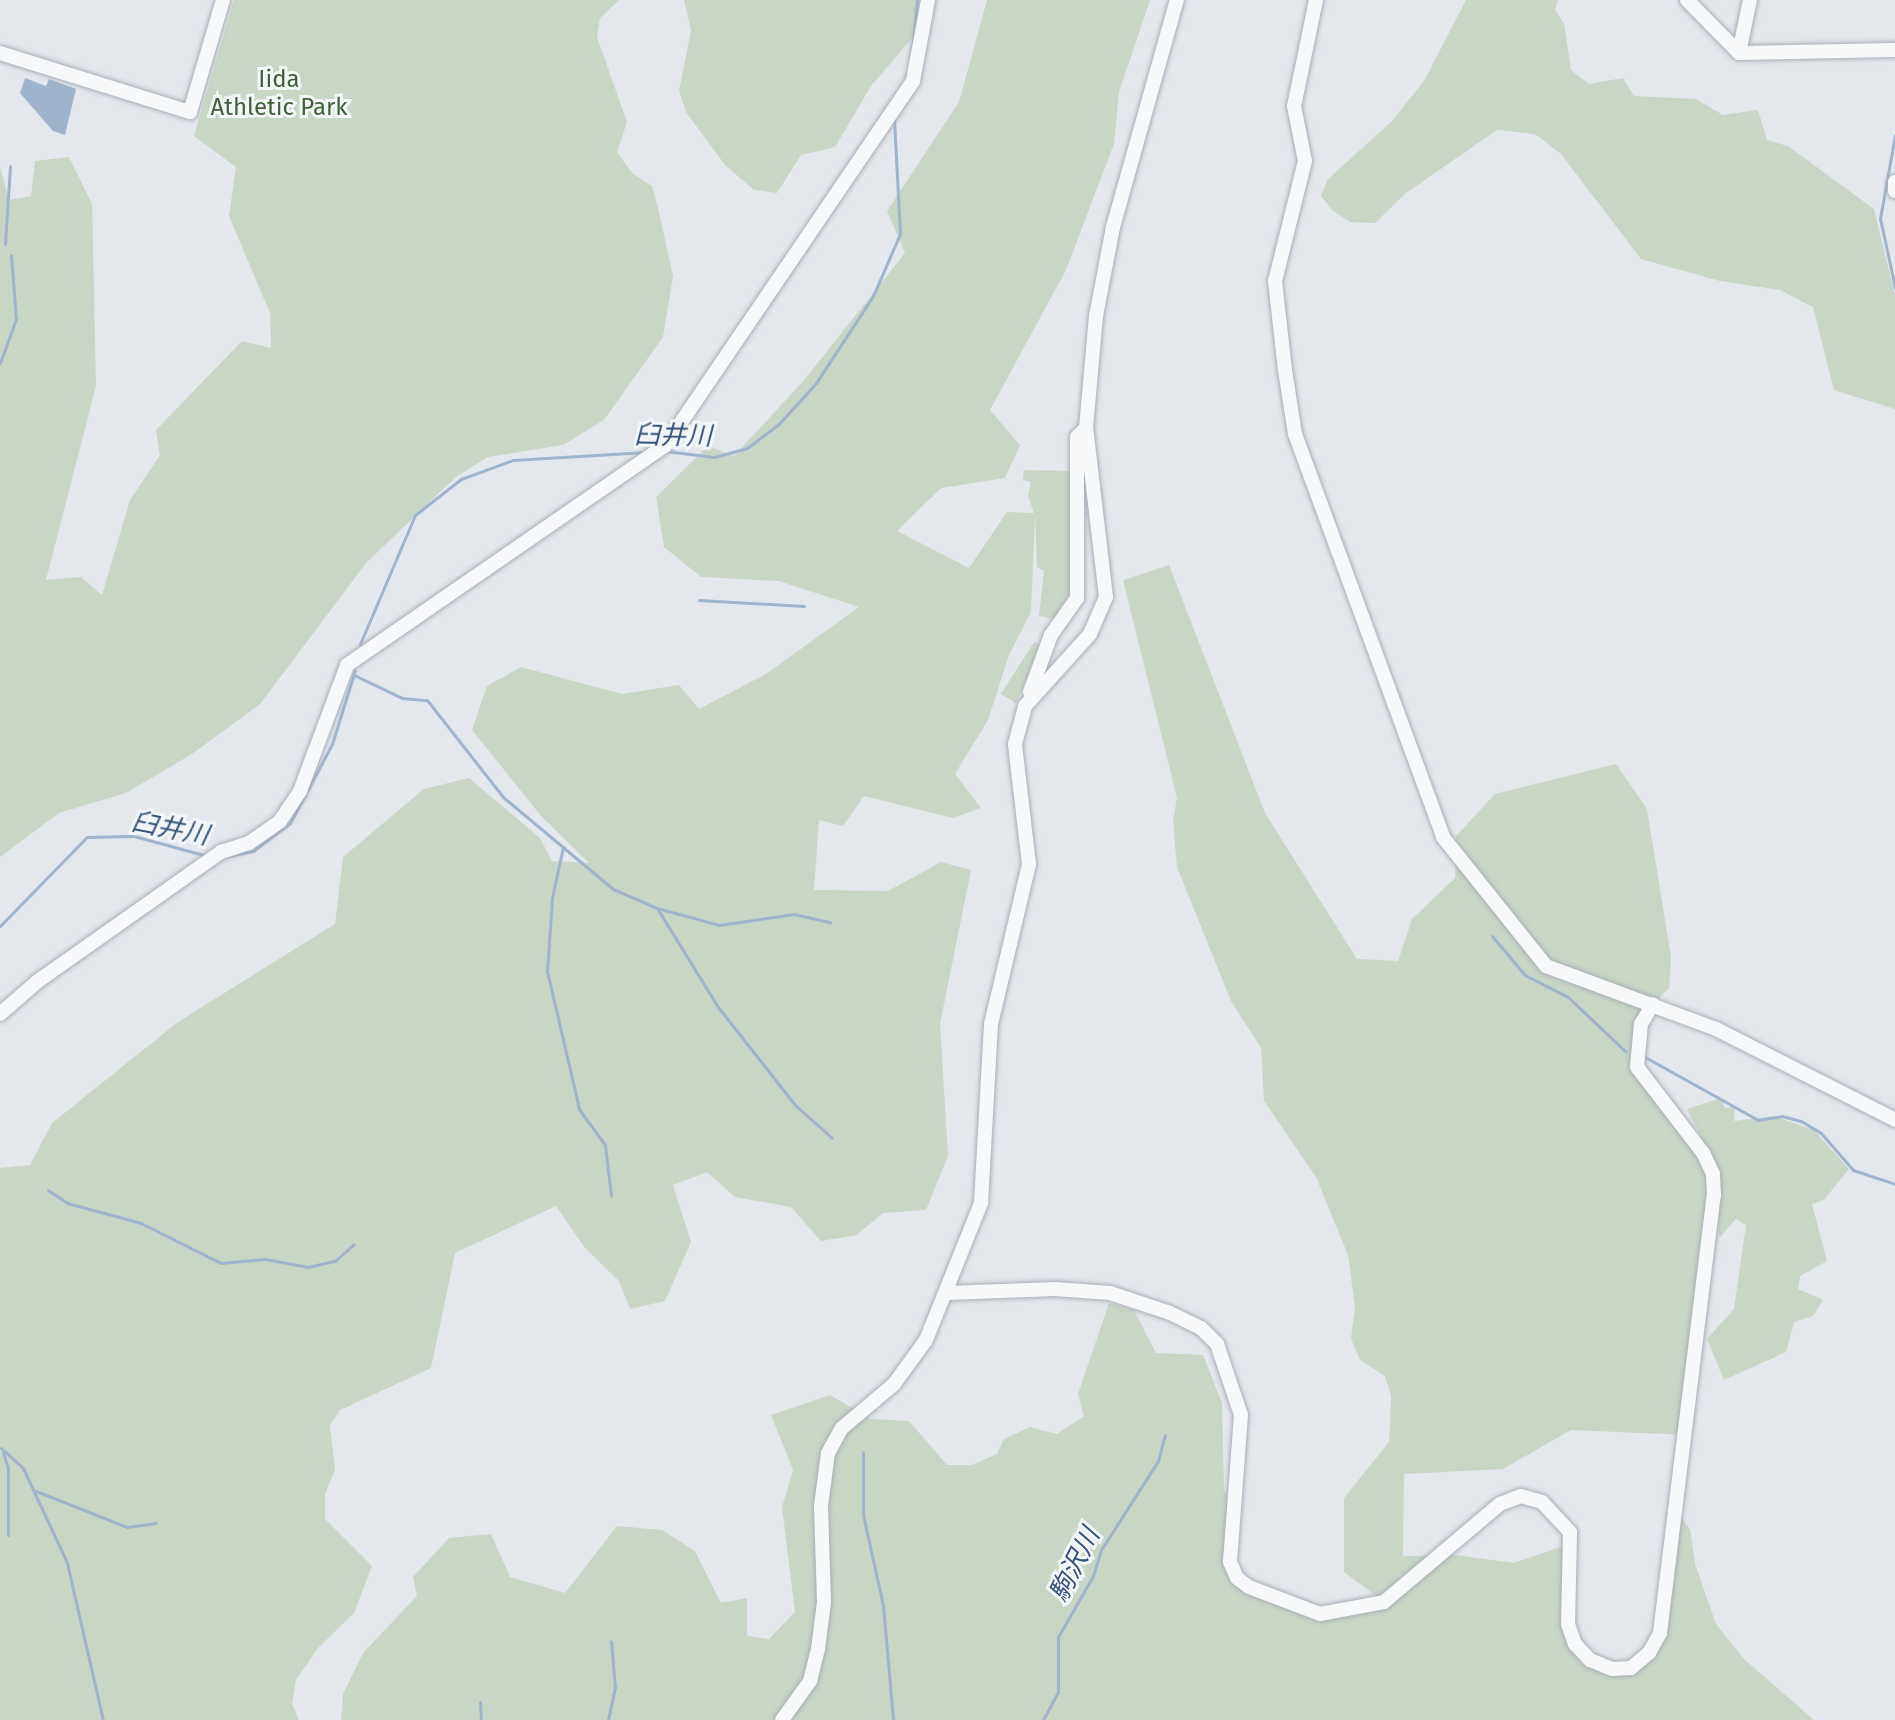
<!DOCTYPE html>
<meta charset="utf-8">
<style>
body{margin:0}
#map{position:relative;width:1895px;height:1720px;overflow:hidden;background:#e4e7ec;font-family:"Fira Sans","Noto Sans JP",sans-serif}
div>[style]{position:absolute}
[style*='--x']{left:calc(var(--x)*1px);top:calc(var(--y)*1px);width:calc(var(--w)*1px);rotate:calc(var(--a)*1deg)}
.green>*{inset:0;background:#c9d6c5}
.water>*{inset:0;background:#9fb4cc}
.stream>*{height:3px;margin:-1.5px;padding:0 1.5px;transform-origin:1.5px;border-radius:1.5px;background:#9fb4cc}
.roads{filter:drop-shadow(0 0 2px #a9aeb7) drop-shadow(0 0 2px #a9aeb7)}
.minor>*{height:14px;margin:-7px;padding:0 7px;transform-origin:7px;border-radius:7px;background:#f7f8fa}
span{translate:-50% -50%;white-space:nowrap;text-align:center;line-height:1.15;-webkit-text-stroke:6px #f4f6f9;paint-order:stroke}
.park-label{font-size:24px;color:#3f6138}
.water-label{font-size:26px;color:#34527a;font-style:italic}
</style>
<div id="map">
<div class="green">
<div style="clip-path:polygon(234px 0,619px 0,600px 18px,597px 37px,627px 122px,617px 152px,632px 173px,652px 186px,658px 208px,673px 276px,663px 337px,604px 420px,563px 445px,488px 457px,457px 476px,366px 563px,260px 704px,192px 754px,126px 793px,59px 813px,0 857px,0 167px,9px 200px,31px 196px,35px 161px,69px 157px,92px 204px,96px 386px,46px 580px,81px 577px,102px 595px,130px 500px,160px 455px,156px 430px,242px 341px,271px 348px,270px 313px,229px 216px,236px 167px,194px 136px)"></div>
<div style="clip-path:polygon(684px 0,923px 0,920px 29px,871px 86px,835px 147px,801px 155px,777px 193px,754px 190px,725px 165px,686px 112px,679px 91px,691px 30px)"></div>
<div style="clip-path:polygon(987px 0,1150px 0,1119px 92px,1114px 144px,1066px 270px,990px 410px,1020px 445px,1005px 478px,941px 488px,897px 531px,969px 568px,1007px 512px,1034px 513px,1028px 496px,1031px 482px,1023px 480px,1024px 470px,1072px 471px,1071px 591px,1054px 619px,1039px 616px,1044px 571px,1037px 567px,1035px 514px,1031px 612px,1009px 655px,988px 720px,955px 774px,981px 808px,953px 818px,864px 796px,843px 826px,819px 820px,814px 890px,888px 891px,941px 862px,971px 870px,940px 1024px,948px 1156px,926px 1210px,883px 1213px,857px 1235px,821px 1241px,791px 1207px,735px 1197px,707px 1172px,673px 1185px,691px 1242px,665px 1301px,630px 1309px,619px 1281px,585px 1248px,556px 1206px,455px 1253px,431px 1368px,340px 1410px,330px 1425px,335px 1470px,325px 1494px,325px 1519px,372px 1566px,354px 1613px,318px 1648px,296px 1680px,292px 1704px,299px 1720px,0 1720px,0 1168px,30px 1165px,52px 1123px,178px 1022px,335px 924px,343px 857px,424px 789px,469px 778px,540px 838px,552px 861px,589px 863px,541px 816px,472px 730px,487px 686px,521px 667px,622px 694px,679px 685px,699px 709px,766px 674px,859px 607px,779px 581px,701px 577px,664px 547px,656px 497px,708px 446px,734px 456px,805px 379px,905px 253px,887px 211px,959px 102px)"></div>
<div style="clip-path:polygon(1466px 0,1558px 0,1555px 9px,1564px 24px,1571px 70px,1589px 84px,1623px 78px,1634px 96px,1696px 99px,1723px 115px,1758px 110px,1767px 140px,1788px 146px,1874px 209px,1895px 296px,1895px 409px,1834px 390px,1813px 307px,1780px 290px,1720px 281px,1641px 259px,1561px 154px,1535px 134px,1497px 130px,1406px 193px,1375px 223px,1350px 222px,1332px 210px,1321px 196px,1328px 179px,1391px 122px,1424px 81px)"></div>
<div style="clip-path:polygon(1169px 565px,1265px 813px,1357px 959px,1398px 961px,1412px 919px,1455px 878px,1456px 836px,1495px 794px,1616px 764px,1647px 809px,1671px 957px,1669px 988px,1653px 1004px,1637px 1067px,1713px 1174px,1688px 1435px,1571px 1430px,1503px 1469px,1404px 1474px,1403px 1556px,1456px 1555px,1514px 1563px,1572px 1543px,1575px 1644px,1612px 1669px,1649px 1653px,1678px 1514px,1690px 1529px,1695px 1564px,1716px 1624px,1744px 1659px,1814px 1720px,341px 1720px,343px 1694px,363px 1653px,417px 1596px,413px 1577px,449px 1538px,491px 1534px,510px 1577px,565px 1593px,617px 1526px,662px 1530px,695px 1551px,721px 1603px,747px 1598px,747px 1636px,769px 1639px,795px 1612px,782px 1507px,793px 1470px,771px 1415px,830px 1395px,871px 1419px,909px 1421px,947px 1465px,972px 1465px,997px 1454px,1004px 1439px,1030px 1427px,1057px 1434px,1084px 1416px,1078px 1394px,1109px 1303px,1134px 1310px,1156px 1353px,1203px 1355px,1222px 1403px,1224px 1488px,1233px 1515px,1237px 1578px,1301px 1609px,1383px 1601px,1344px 1572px,1344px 1498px,1389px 1442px,1391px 1396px,1385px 1376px,1360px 1360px,1351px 1339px,1355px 1307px,1348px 1255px,1316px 1177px,1264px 1101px,1261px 1048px,1231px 1001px,1177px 867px,1173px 821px,1177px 798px,1123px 580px)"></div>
<div style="clip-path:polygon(1034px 642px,1042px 645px,1016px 703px,1001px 694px)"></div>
<div style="clip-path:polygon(1721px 1098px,1725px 1108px,1735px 1107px,1734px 1121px,1774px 1116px,1814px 1130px,1849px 1169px,1824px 1200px,1812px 1204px,1827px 1261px,1800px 1276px,1798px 1289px,1823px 1300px,1813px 1316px,1794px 1322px,1786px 1352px,1724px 1380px,1707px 1339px,1734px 1309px,1746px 1225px,1736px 1219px,1719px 1238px,1718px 1171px,1687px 1109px)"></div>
</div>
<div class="water">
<div style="clip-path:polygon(25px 78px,46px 86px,49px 79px,76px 89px,65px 135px,53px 131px,20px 93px)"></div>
</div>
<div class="stream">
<div style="--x:913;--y:44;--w:44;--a:-84.8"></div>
<div style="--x:1895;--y:135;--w:84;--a:100.2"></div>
<div style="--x:1880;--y:218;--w:72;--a:77.9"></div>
<div style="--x:5;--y:244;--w:78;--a:-86.3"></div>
<div style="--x:0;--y:363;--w:47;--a:-70"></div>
<div style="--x:16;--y:319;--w:64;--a:-94.5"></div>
<div style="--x:665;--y:451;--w:49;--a:7"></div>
<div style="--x:714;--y:457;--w:34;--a:-15"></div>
<div style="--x:747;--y:448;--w:39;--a:-37"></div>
<div style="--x:778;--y:425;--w:57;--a:-47.9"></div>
<div style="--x:816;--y:383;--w:104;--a:-56.8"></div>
<div style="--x:873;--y:296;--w:68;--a:-66.5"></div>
<div style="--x:900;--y:234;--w:114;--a:-93"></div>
<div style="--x:699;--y:600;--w:105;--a:3.3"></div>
<div style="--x:360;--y:644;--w:140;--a:-66.9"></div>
<div style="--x:415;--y:515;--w:58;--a:-38"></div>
<div style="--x:461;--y:479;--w:55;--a:-20.1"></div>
<div style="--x:513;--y:460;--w:133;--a:-3.4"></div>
<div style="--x:354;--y:675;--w:53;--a:25.6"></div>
<div style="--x:402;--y:698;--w:25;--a:5"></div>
<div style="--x:427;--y:700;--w:123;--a:51.9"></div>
<div style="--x:503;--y:797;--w:143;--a:39.9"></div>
<div style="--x:613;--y:889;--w:48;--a:23.4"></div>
<div style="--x:657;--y:908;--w:64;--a:15.3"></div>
<div style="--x:719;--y:925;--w:76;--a:-8.3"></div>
<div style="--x:794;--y:914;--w:37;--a:13"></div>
<div style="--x:563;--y:847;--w:52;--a:102.2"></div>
<div style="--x:552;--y:898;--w:73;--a:93.9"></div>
<div style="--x:547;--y:971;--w:142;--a:76.9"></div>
<div style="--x:579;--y:1109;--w:44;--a:54.2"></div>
<div style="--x:605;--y:1145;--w:51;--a:83.3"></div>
<div style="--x:223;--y:857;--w:31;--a:-11"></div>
<div style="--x:253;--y:851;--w:46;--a:-37.1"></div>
<div style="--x:290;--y:823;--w:89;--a:-62"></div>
<div style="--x:332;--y:744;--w:77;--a:-72.7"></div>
<div style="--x:657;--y:908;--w:116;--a:58.4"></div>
<div style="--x:718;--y:1007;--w:126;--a:51.8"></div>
<div style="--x:796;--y:1106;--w:48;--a:41.6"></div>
<div style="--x:0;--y:926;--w:124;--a:-45.7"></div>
<div style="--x:87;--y:837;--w:47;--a:-1.2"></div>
<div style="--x:134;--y:836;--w:76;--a:15.3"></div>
<div style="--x:1492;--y:936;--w:51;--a:49.8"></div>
<div style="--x:1525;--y:975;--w:48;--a:27.1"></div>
<div style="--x:1568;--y:997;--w:79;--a:43.5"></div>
<div style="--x:1645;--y:1057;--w:129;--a:29.1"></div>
<div style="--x:1758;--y:1120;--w:24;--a:-9"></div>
<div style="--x:1782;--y:1116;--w:20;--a:15"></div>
<div style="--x:1801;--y:1121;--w:23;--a:31"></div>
<div style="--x:1821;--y:1133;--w:49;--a:49.1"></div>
<div style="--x:1853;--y:1170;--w:44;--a:18.4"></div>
<div style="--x:48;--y:1190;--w:23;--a:34"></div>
<div style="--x:67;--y:1203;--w:77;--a:15.1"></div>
<div style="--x:141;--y:1223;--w:89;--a:26.6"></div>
<div style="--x:221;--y:1263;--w:44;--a:-5.2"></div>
<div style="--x:265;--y:1259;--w:44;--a:10.5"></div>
<div style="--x:308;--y:1267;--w:28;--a:-13"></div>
<div style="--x:335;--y:1261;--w:25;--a:-42"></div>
<div style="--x:1;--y:1448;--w:30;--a:42"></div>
<div style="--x:23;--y:1468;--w:105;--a:65.1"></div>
<div style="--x:67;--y:1563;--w:161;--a:77.1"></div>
<div style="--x:3;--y:1452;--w:17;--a:73"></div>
<div style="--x:8;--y:1468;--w:67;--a:90"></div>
<div style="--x:863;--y:1452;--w:63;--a:90"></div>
<div style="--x:863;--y:1515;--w:92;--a:77.5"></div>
<div style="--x:883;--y:1605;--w:115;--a:85"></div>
<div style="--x:36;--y:1491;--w:98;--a:21.6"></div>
<div style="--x:127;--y:1527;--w:29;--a:-8"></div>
<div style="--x:480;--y:1702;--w:18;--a:87"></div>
<div style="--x:608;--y:1720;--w:33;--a:-78"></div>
<div style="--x:615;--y:1688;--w:47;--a:-94.9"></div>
<div style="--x:1043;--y:1720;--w:32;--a:-62"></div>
<div style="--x:1058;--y:1692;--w:55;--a:-90"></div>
<div style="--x:1058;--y:1637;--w:70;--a:-60.2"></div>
<div style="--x:1093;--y:1576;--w:27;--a:-73"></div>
<div style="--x:1101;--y:1550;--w:106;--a:-57.4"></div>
<div style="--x:1158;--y:1461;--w:27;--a:-75"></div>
</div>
<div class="roads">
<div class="minor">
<div style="--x:1316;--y:0;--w:108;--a:101.7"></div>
<div style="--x:1294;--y:106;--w:56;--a:78.7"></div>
<div style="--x:1305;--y:161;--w:124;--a:104"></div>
<div style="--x:1275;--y:281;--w:90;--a:83.6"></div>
<div style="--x:1285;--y:370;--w:65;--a:81.1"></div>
<div style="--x:1295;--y:434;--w:429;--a:69.8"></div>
<div style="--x:1443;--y:837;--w:165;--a:51.4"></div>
<div style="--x:1546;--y:966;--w:181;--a:20.3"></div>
<div style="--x:1716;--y:1029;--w:201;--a:26.9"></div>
<div style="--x:1687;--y:0;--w:74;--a:45.5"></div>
<div style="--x:1739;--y:53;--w:156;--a:-1.1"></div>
<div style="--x:0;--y:53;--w:199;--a:17.3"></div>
<div style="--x:190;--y:112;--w:117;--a:-73.6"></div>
<div style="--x:1739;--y:53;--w:54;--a:-78.3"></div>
<div style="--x:1895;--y:182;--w:9;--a:90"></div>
<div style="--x:1030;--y:692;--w:61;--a:-69.8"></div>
<div style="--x:1051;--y:635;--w:45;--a:-54.9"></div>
<div style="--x:1077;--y:598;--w:161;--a:-90"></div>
<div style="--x:1077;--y:437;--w:13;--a:-45"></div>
<div style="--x:0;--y:1014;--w:50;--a:-41"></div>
<div style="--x:38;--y:981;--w:224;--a:-35.2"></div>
<div style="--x:221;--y:852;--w:29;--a:-18"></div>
<div style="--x:249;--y:843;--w:38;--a:-35"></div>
<div style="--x:280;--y:821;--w:36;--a:-56"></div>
<div style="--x:300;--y:791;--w:134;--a:-69.5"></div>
<div style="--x:347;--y:665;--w:386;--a:-34.6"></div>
<div style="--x:665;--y:446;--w:441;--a:-55.8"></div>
<div style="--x:913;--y:81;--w:82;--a:-79.5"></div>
<div style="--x:948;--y:1293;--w:107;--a:-2.1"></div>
<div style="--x:1055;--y:1289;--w:55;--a:4.2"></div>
<div style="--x:1110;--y:1293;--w:63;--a:18.4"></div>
<div style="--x:1170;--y:1313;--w:34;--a:26"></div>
<div style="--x:1201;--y:1328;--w:23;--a:45"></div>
<div style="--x:1217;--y:1344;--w:75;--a:71.3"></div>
<div style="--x:1241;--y:1415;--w:147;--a:94.3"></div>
<div style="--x:1230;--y:1562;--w:17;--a:66"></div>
<div style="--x:1237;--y:1578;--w:15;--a:37"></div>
<div style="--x:1249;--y:1587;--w:76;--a:20.8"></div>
<div style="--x:1320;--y:1614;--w:65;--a:-10.6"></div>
<div style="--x:1384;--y:1602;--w:152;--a:-40.2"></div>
<div style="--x:1500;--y:1504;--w:22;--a:-21"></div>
<div style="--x:1521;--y:1496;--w:22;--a:16"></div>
<div style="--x:1542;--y:1502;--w:41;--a:47"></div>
<div style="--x:1570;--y:1532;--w:92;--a:91.2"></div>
<div style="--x:1568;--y:1624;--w:21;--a:71"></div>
<div style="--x:1575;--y:1644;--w:22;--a:47"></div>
<div style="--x:1590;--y:1660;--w:24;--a:22"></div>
<div style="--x:1612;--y:1669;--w:19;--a:-3"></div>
<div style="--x:1631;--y:1668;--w:23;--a:-40"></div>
<div style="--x:1649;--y:1653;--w:23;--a:-61"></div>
<div style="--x:1660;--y:1633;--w:441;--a:-83"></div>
<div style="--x:1714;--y:1195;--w:21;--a:-93"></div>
<div style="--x:1713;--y:1174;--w:23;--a:-115"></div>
<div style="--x:1703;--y:1153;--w:108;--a:-127.5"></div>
<div style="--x:1637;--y:1067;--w:43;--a:-84.7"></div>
<div style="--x:1641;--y:1024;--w:23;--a:-59"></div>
<div style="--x:782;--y:1720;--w:48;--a:-54.3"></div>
<div style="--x:810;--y:1681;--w:33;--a:-76"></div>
<div style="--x:818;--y:1649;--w:47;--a:-82.7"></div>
<div style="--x:824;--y:1602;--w:96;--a:-91.8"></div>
<div style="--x:821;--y:1506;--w:53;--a:-82.5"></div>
<div style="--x:828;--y:1453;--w:29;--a:-61"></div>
<div style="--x:842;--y:1428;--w:68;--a:-40.2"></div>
<div style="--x:894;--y:1384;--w:54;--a:-54"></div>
<div style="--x:926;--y:1340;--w:148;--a:-68.1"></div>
<div style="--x:981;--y:1203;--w:179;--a:-86.8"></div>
<div style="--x:991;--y:1024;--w:164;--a:-76.6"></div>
<div style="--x:1029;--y:864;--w:121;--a:-96.7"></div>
<div style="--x:1015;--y:744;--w:39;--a:-75"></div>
<div style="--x:1025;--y:706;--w:97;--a:-47.9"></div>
<div style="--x:1090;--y:634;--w:40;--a:-66.6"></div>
<div style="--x:1106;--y:597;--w:170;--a:-96.7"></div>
<div style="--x:1086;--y:428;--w:112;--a:-84.9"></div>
<div style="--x:1096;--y:316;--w:91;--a:-79.2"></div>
<div style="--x:1113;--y:227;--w:236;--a:-74.3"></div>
</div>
</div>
<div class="park-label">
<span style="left:279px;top:94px">Iida<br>Athletic Park</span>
</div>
<div class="water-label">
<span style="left:673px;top:436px;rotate:1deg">臼井川</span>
<span style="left:170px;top:829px;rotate:11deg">臼井川</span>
<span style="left:1075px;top:1565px;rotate:-63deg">駒沢川</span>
</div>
</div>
